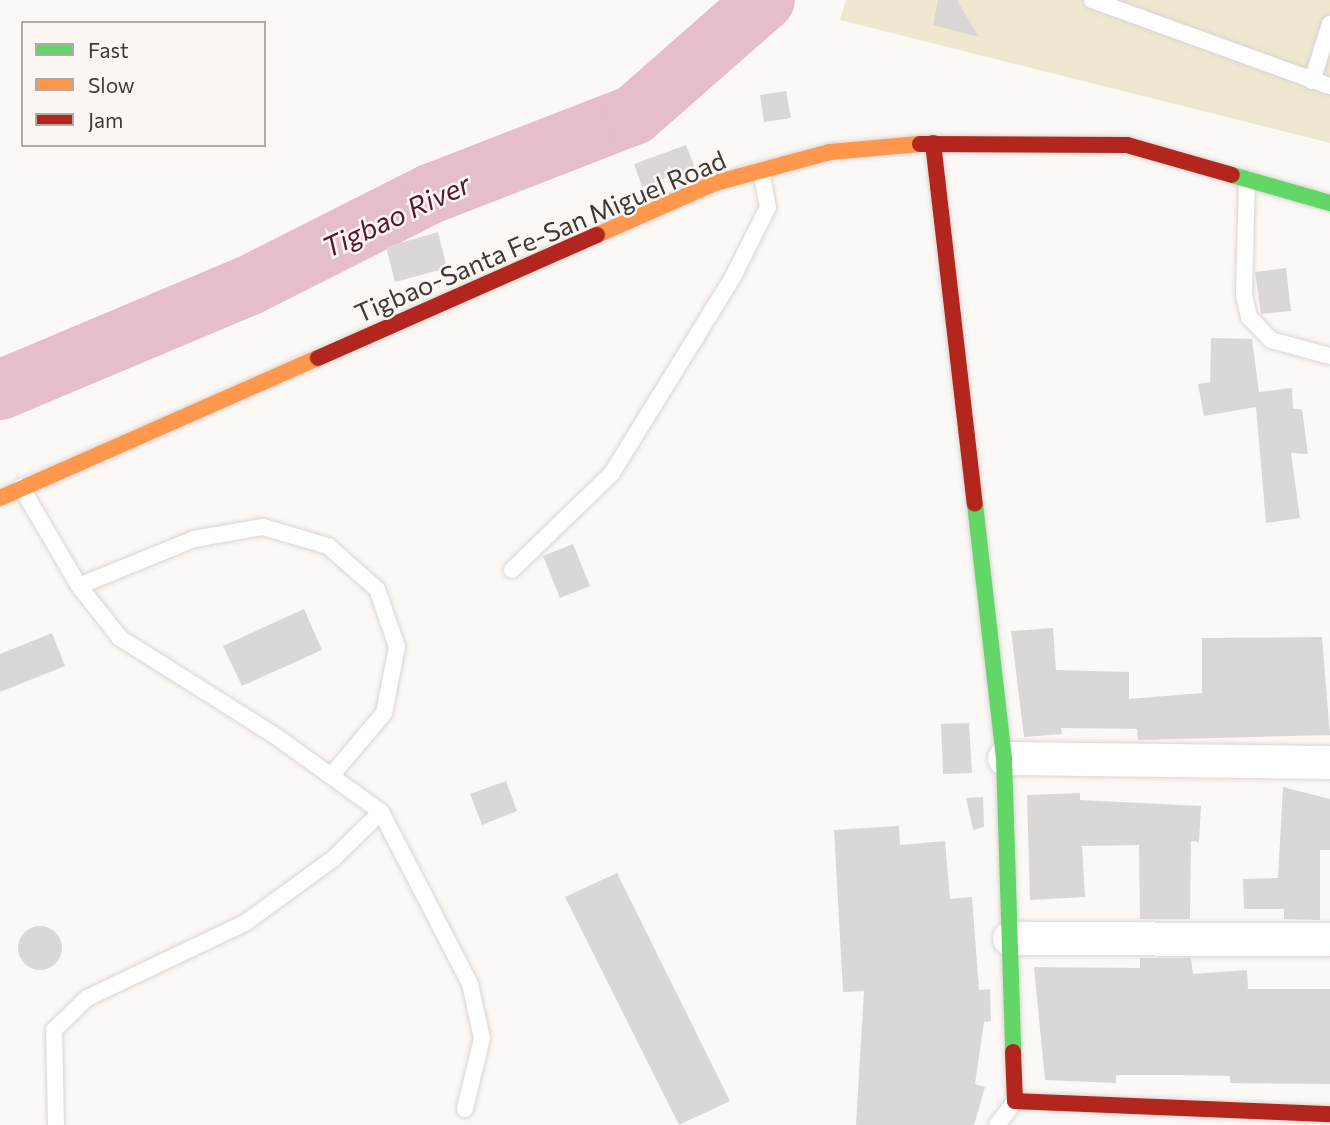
<!DOCTYPE html>
<style>
body{margin:0}
#map{position:relative;width:1330px;height:1125px;overflow:hidden;background:#fbf8f6;font-family:Commissioner,sans-serif}
div>[style]{position:absolute}
[style*='--x']{left:calc(var(--x)*1px);top:calc(var(--y)*1px);width:calc(var(--w)*1px);rotate:calc(var(--a)*1deg)}
.green>*{inset:0;background:#efe7d0}
.river>*{height:60px;margin:-30px;padding:0 30px;transform-origin:30px;border-radius:30px;background:#e6bec8}
.building>*{inset:0;background:#dbd7d6}
.round{border-radius:50%}
.roads{filter:drop-shadow(0 0 2px #d9d5d3) drop-shadow(0 0 2px #d9d5d3)}
.lane>*{height:16px;margin:-8px;padding:0 8px;transform-origin:8px;border-radius:8px;background:#fefefe}
.street>*{height:33px;margin:-16.5px;padding:0 16.5px;transform-origin:16.5px;border-radius:16.5px;background:#fefefe}
.fast>*{height:16px;margin:-8px;padding:0 8px;transform-origin:8px;border-radius:8px;background:#63d668}
.slow>*{height:16px;margin:-8px;padding:0 8px;transform-origin:8px;border-radius:8px;background:#ff974d}
.jam>*{height:16px;margin:-8px;padding:0 8px;transform-origin:8px;border-radius:8px;background:#b3261e}
span{translate:-50% -50%;white-space:nowrap;text-align:center;line-height:1.15;-webkit-text-stroke:5px #fdf7f4;paint-order:stroke}
.street-label{font-size:26px;color:#3f3a37}
.water-label{font-size:28px;color:#56152f;font-style:italic}
.legend{position:absolute;left:21px;top:21px;width:245px;height:126px;box-sizing:border-box;background:#fdf7f4;border:2px solid #b1aba8;margin:0;padding:9px 12px;list-style:none;font-size:21px;color:#3f3a37}
.legend li{display:flex;align-items:center;gap:14px;height:35px}
.legend b{width:35px;border:2px solid #b1aba8}
</style>
<div id="map">
<div class="green">
<div style="clip-path:polygon(846px 0,1330px 0,1330px 143px,840px 20px)"></div>
</div>
<div class="river">
<div style="--x:0;--y:390;--w:269;--a:-22.8"></div>
<div style="--x:248;--y:286;--w:204;--a:-26.8"></div>
<div style="--x:430;--y:194;--w:219;--a:-21.2"></div>
<div style="--x:634;--y:115;--w:174;--a:-41.3"></div>
</div>
<div class="building">
<div style="clip-path:polygon(938px 0,957px 0,979px 37px,933px 25px)"></div>
<div style="clip-path:polygon(786px 91px,791px 118px,764px 122px,760px 95px)"></div>
<div style="clip-path:polygon(686px 145px,695px 168px,642px 187px,634px 164px)"></div>
<div style="clip-path:polygon(438px 232px,447px 268px,395px 282px,386px 247px)"></div>
<div style="clip-path:polygon(1286px 268px,1291px 311px,1261px 314px,1255px 272px)"></div>
<div style="clip-path:polygon(1211px 338px,1252px 339px,1259px 392px,1292px 388px,1293px 409px,1302px 409px,1308px 454px,1291px 453px,1300px 518px,1266px 523px,1256px 407px,1204px 416px,1198px 384px,1210px 382px)"></div>
<div style="clip-path:polygon(573px 544px,590px 586px,560px 598px,543px 556px)"></div>
<div style="clip-path:polygon(304px 609px,322px 650px,242px 686px,223px 646px)"></div>
<div style="clip-path:polygon(1053px 628px,1056px 670px,1129px 672px,1129px 699px,1202px 693px,1202px 638px,1322px 637px,1330px 735px,1138px 740px,1137px 729px,1061px 728px,1062px 734px,1024px 737px,1011px 631px)"></div>
<div style="clip-path:polygon(52px 633px,65px 666px,0 692px,0 654px)"></div>
<div style="clip-path:polygon(969px 723px,972px 773px,943px 774px,941px 724px)"></div>
<div style="clip-path:polygon(506px 781px,517px 811px,482px 825px,470px 794px)"></div>
<div style="clip-path:polygon(1283px 787px,1330px 799px,1330px 850px,1320px 850px,1320px 920px,1284px 919px,1284px 909px,1244px 909px,1243px 879px,1278px 878px)"></div>
<div style="clip-path:polygon(1080px 793px,1080px 800px,1201px 806px,1199px 842px,1191px 841px,1190px 919px,1140px 919px,1139px 845px,1082px 846px,1085px 897px,1030px 900px,1027px 795px)"></div>
<div style="clip-path:polygon(983px 797px,984px 827px,973px 830px,966px 798px)"></div>
<div style="clip-path:polygon(899px 826px,900px 845px,945px 841px,950px 899px,972px 897px,979px 990px,990px 989px,991px 1021px,984px 1022px,975px 1084px,985px 1087px,974px 1125px,856px 1125px,864px 991px,843px 992px,834px 830px)"></div>
<div style="clip-path:polygon(617px 873px,730px 1101px,679px 1125px,565px 897px)"></div>
<div class="round" style="left:18px;top:926px;width:44px;height:44px"></div>
<div style="clip-path:polygon(1140px 958px,1191px 958px,1193px 974px,1247px 970px,1248px 989px,1330px 989px,1330px 1084px,1230px 1083px,1230px 1076px,1180px 1075px,1116px 1075px,1116px 1083px,1045px 1080px,1034px 967px,1140px 968px)"></div>
</div>
<div class="roads">
<div class="lane">
<div style="--x:1092;--y:0;--w:253;--a:19.9"></div>
<div style="--x:1312;--y:81;--w:60;--a:-72.5"></div>
<div style="--x:1247;--y:179;--w:115;--a:91.5"></div>
<div style="--x:1244;--y:294;--w:24;--a:78"></div>
<div style="--x:1249;--y:317;--w:32;--a:46"></div>
<div style="--x:1271;--y:340;--w:61;--a:15.2"></div>
<div style="--x:21;--y:487;--w:115;--a:59.6"></div>
<div style="--x:79;--y:586;--w:66;--a:51.7"></div>
<div style="--x:120;--y:638;--w:182;--a:32.2"></div>
<div style="--x:274;--y:735;--w:132;--a:35.7"></div>
<div style="--x:381;--y:812;--w:194;--a:62.6"></div>
<div style="--x:470;--y:984;--w:55;--a:77.5"></div>
<div style="--x:482;--y:1038;--w:73;--a:103.5"></div>
<div style="--x:512;--y:570;--w:139;--a:-44.1"></div>
<div style="--x:612;--y:473;--w:230;--a:-58.3"></div>
<div style="--x:733;--y:277;--w:78;--a:-63.4"></div>
<div style="--x:768;--y:207;--w:37;--a:-101"></div>
<div style="--x:79;--y:586;--w:124;--a:-22.2"></div>
<div style="--x:194;--y:539;--w:70;--a:-9.9"></div>
<div style="--x:263;--y:527;--w:68;--a:16.3"></div>
<div style="--x:328;--y:546;--w:65;--a:41.3"></div>
<div style="--x:377;--y:589;--w:61;--a:71"></div>
<div style="--x:397;--y:647;--w:67;--a:101.1"></div>
<div style="--x:384;--y:713;--w:82;--a:130.1"></div>
<div style="--x:56;--y:1125;--w:95;--a:-91.2"></div>
<div style="--x:54;--y:1030;--w:46;--a:-44.1"></div>
<div style="--x:87;--y:998;--w:175;--a:-25.4"></div>
<div style="--x:245;--y:923;--w:110;--a:-36.1"></div>
<div style="--x:334;--y:858;--w:66;--a:-44.4"></div>
<div style="--x:997;--y:1125;--w:30;--a:-53"></div>
</div>
<div class="street">
<div style="--x:1004;--y:758;--w:326;--a:0.7"></div>
<div style="--x:1009;--y:938;--w:321;--a:0.2"></div>
</div>
<div class="fast">
<div style="--x:1232;--y:175;--w:102;--a:15.9"></div>
<div style="--x:975;--y:504;--w:256;--a:83.5"></div>
<div style="--x:1004;--y:758;--w:294;--a:88.2"></div>
</div>
<div class="slow">
<div style="--x:597;--y:235;--w:129;--a:-23.8"></div>
<div style="--x:715;--y:183;--w:119;--a:-15.1"></div>
<div style="--x:830;--y:152;--w:90;--a:-5.1"></div>
<div style="--x:0;--y:498;--w:347;--a:-23.8"></div>
</div>
<div class="jam">
<div style="--x:933;--y:143;--w:363;--a:83.4"></div>
<div style="--x:920;--y:144;--w:207;--a:0.3"></div>
<div style="--x:1127;--y:145;--w:109;--a:15.9"></div>
<div style="--x:318;--y:358;--w:305;--a:-23.8"></div>
<div style="--x:1013;--y:1052;--w:49;--a:87.7"></div>
<div style="--x:1015;--y:1101;--w:315;--a:2.4"></div>
</div>
</div>
<div class="street-label">
<span style="left:540px;top:236px;rotate:-23deg">Tigbao-Santa Fe-San Miguel Road</span>
</div>
<div class="water-label">
<span style="left:396px;top:215px;rotate:-25deg">Tigbao River</span>
</div>
<ul class="legend">
<li><b style="height:9px;background:#63d668"></b>Fast</li>
<li><b style="height:9px;background:#ff974d"></b>Slow</li>
<li><b style="height:9px;background:#b3261e"></b>Jam</li>
</ul>
</div>
